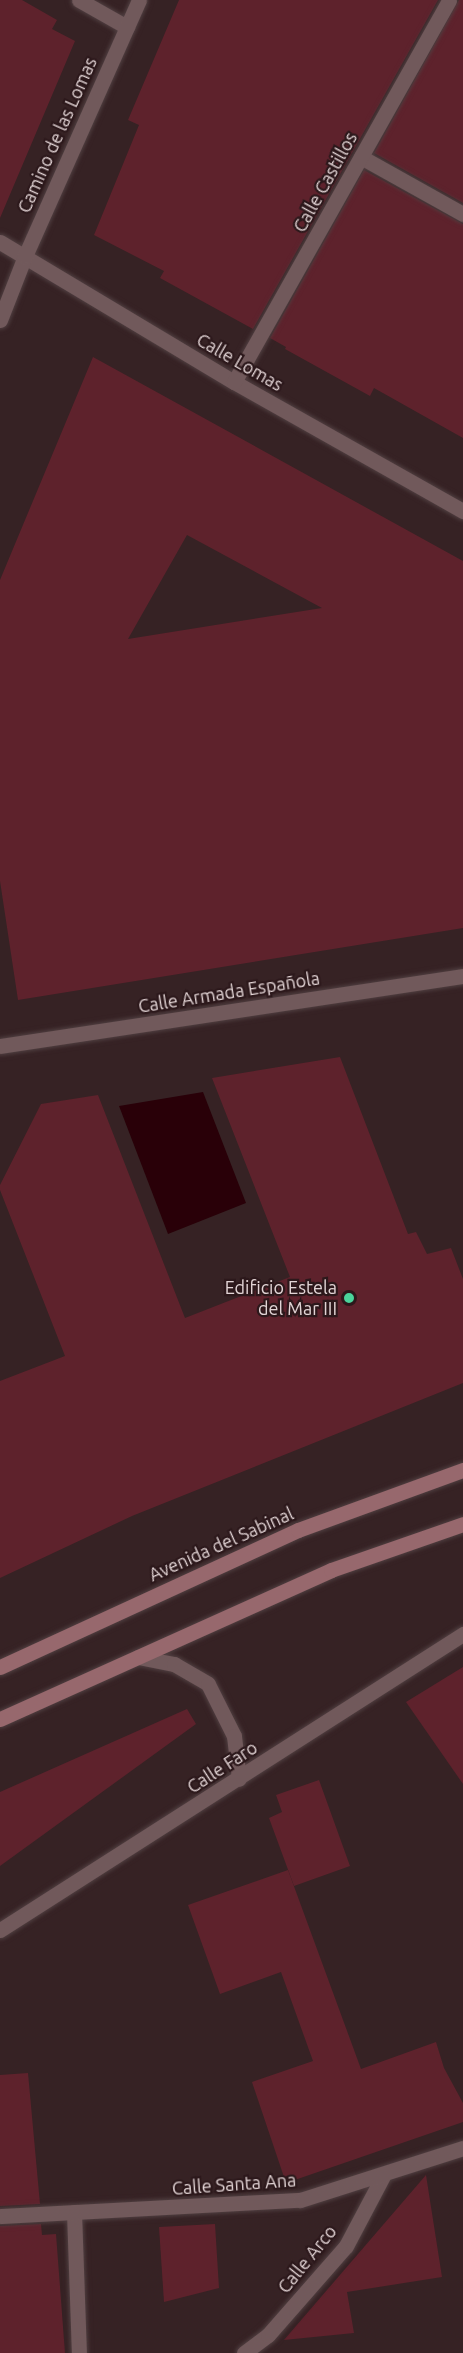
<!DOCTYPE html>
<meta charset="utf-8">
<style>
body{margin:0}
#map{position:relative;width:463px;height:2353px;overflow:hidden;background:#362224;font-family:Ubuntu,sans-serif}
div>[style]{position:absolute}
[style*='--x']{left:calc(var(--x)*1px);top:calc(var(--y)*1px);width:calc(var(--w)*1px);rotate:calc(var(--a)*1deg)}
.water>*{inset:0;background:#290008}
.building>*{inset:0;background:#5e222c}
.roads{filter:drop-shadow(0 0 2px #503f41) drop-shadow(0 0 2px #503f41)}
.pedestrian>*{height:15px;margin:-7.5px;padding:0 7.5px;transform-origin:7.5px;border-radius:7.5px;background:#71595b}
.minor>*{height:15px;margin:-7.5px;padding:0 7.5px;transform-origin:7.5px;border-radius:7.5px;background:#71595b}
.secondary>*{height:15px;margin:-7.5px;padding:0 7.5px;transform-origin:7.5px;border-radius:7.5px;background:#97686d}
.dots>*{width:16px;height:16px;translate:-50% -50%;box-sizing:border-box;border:3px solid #2c181b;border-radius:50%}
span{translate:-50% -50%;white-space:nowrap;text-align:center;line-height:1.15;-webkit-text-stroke:4.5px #2c181b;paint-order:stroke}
.street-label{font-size:18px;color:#e2d4d5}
.poi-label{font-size:18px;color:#e2d4d5}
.right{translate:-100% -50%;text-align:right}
</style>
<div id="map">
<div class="water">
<div style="clip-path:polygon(203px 1092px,246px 1203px,168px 1234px,119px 1106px)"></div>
</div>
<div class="building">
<div style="clip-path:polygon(0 0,22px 0,57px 20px,52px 29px,75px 41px,0 218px)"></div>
<div style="clip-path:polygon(179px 0,438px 0,253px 329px,160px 278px,164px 271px,94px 235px,139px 125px,128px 120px)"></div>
<div style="clip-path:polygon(459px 0,463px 0,463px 203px,374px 153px)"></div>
<div style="clip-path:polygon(364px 170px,463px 224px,463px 438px,374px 388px,370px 396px,285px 349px,286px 347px,270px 338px)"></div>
<div style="clip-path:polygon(evenodd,93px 357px,463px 561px,463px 928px,18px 1000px,0 881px,0 580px,93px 357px,187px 535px,322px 608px,128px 639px,187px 535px)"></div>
<div style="clip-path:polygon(340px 1057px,408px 1234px,416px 1232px,427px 1254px,451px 1248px,463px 1279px,463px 1383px,132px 1516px,0 1578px,0 1381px,65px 1356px,0 1190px,0 1185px,41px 1104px,98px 1095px,185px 1318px,290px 1277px,212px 1078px)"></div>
<div style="clip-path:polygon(463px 1667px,463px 1784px,406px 1702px)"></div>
<div style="clip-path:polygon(187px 1709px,196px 1724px,0 1866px,0 1792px)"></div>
<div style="clip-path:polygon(319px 1780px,350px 1866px,294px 1886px,269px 1818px,282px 1812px,276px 1795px)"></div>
<div style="clip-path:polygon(288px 1870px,361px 2069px,436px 2042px,444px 2068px,463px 2103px,463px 2122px,286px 2183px,252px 2082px,313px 2061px,281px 1972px,220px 1994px,188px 1905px)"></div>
<div style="clip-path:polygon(28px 2073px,40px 2204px,0 2206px,0 2075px)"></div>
<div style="clip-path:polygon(426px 2175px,442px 2277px,347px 2292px,354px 2333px,284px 2340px)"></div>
<div style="clip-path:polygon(41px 2224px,42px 2235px,56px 2234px,65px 2353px,0 2353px,0 2226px)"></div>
<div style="clip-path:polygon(215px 2224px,219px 2288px,164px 2302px,159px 2227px)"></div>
</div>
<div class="roads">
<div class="pedestrian">
<div style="--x:74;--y:2212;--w:141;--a:88"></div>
<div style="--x:244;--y:2353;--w:30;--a:-37"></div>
<div style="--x:268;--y:2335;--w:118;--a:-48.8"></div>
<div style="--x:346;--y:2246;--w:79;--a:-62.1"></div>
</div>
<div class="minor">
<div style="--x:79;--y:0;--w:55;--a:29.4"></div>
<div style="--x:361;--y:157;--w:117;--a:29.2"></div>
<div style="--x:0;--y:242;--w:273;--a:30.9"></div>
<div style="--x:234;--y:382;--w:263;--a:29.4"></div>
<div style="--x:0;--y:320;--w:69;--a:-68.7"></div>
<div style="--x:25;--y:256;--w:280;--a:-66"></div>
<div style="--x:234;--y:382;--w:438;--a:-60.6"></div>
<div style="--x:0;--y:1046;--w:468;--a:-8.6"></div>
<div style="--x:138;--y:1657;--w:37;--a:11"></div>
<div style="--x:174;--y:1664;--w:39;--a:30"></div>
<div style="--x:208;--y:1684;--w:58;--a:63.4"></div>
<div style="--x:234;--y:1736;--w:43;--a:83.4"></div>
<div style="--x:0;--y:1930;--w:550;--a:-32.59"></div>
<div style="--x:0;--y:2216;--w:300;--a:-3.1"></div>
<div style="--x:300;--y:2200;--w:171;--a:-17.7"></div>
</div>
<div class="secondary">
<div style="--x:0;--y:1667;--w:328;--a:-24.7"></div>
<div style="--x:298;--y:1530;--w:176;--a:-20"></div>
<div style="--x:0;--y:1719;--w:363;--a:-24.2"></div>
<div style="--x:331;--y:1570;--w:140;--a:-19.2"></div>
</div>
</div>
<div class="dots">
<div style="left:349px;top:1298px;background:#4bd49b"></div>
</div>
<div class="street-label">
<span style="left:57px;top:135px;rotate:-66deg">Camino de las Lomas</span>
<span style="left:325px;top:182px;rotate:-61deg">Calle Castillos</span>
<span style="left:240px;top:362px;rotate:30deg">Calle Lomas</span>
<span style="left:229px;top:992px;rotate:-9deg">Calle Armada Española</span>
<span style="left:221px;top:1544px;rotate:-24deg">Avenida del Sabinal</span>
<span style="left:222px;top:1767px;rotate:-33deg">Calle Faro</span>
<span style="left:234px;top:2184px;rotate:-4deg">Calle Santa Ana</span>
<span style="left:307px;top:2259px;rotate:-51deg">Calle Arco</span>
</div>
<div class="poi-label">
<span class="right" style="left:337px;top:1298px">Edificio Estela<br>del Mar III</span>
</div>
</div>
